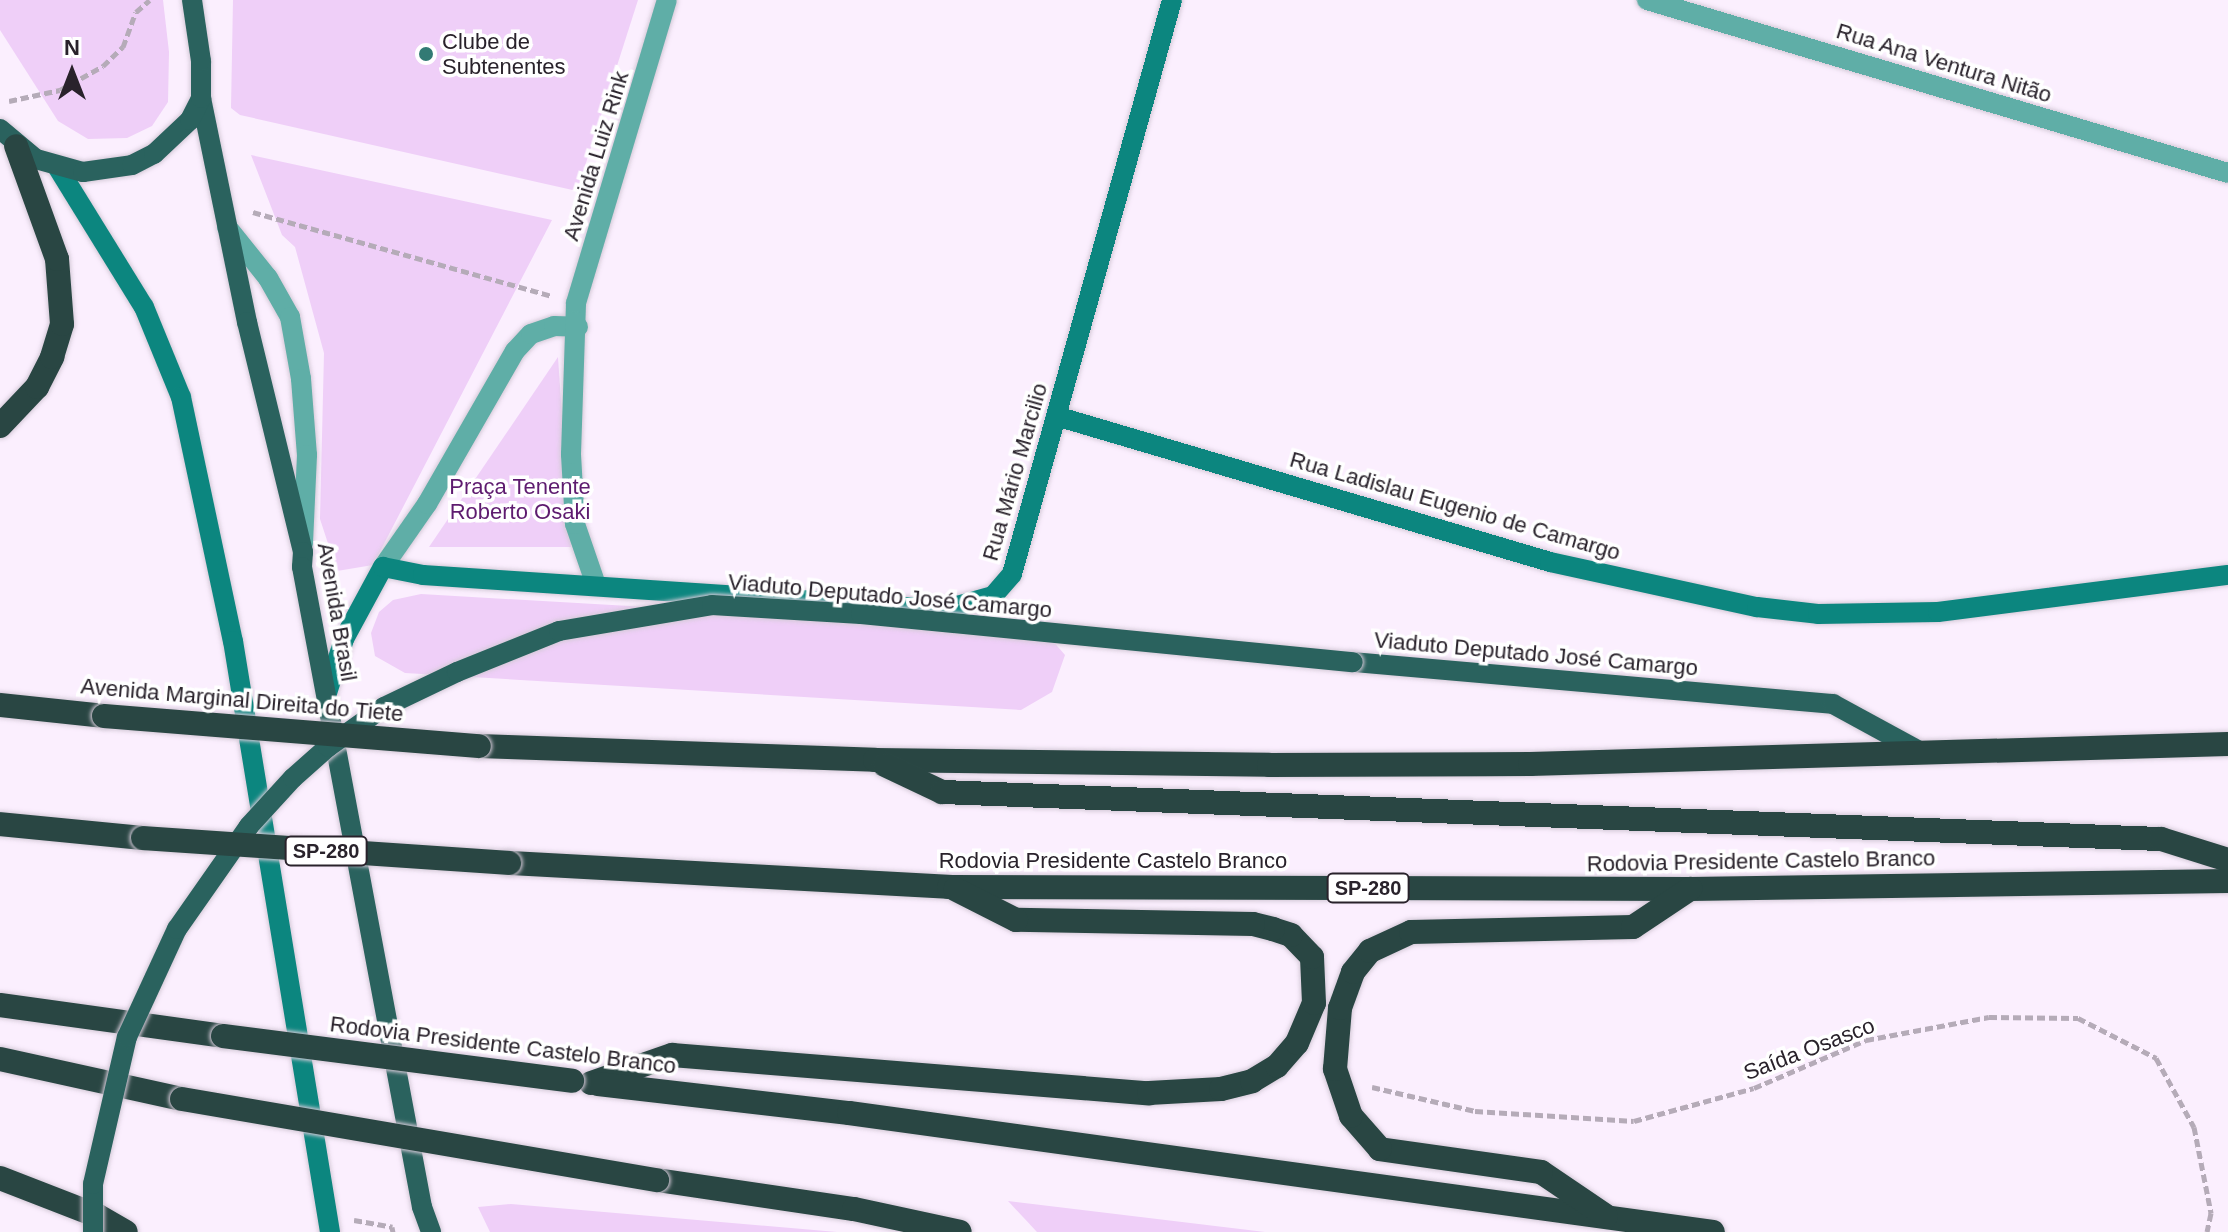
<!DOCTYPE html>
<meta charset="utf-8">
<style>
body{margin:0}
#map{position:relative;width:2228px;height:1232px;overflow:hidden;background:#fbeffe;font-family:Arial,sans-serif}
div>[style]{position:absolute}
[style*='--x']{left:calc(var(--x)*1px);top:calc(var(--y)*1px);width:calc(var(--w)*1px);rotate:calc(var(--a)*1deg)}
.green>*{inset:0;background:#efcff8}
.path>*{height:5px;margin-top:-2.5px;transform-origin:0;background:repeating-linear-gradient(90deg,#b5abb8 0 8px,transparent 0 12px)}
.roads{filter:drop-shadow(0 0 2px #d5cad8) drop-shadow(0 0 2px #d5cad8)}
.service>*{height:20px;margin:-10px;padding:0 10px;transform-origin:10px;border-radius:10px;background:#5faea7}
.minor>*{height:20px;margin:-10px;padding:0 10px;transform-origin:10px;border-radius:10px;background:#5faea7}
.tertiary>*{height:20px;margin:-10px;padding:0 10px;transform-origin:10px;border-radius:10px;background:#5faea7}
.secondary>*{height:20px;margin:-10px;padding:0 10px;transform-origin:10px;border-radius:10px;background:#0c867f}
.primary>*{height:20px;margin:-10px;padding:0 10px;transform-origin:10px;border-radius:10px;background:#2a625e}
.motorway>*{height:24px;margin:-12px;padding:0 12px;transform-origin:12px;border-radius:12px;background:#294643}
.bridges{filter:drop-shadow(0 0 2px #d5cad8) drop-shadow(0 0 2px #d5cad8)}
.primary-bridge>*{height:20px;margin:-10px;padding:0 10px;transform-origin:10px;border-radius:10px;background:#2a625e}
.motorway-bridge>*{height:24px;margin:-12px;padding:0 12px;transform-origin:12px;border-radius:12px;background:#294643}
.dots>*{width:22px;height:22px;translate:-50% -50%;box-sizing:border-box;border:4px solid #fff;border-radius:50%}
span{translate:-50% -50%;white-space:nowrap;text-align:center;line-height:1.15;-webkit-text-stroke:7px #fff;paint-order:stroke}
.shield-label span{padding:2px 6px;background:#fff;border:2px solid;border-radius:6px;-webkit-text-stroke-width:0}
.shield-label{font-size:20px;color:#29222b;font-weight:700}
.poi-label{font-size:22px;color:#29222b}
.left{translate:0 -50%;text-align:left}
.street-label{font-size:22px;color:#29222b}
.park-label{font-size:22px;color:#5e1b6f}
.north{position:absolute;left:32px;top:32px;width:80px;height:80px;-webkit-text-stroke:6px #fff;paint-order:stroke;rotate:0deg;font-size:22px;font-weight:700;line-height:32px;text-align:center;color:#29222b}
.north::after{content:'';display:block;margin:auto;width:28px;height:36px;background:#29222b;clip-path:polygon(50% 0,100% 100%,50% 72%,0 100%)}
</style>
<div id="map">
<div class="green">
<div style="clip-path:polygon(0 0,163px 0,169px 52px,168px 102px,152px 126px,127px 138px,88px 139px,58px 121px,0 30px)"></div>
<div style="clip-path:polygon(233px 0,638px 0,577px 191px,240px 115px,231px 108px)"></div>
<div style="clip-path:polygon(251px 155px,552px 220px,373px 565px,337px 571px,320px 519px,324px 353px,295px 247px,282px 235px)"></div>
<div style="clip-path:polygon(558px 357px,571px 547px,429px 547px)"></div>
<div style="clip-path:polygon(421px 594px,958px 625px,1032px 617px,1065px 655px,1052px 692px,1021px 710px,405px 673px,375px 656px,371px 633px,379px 612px,393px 600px)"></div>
<div style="clip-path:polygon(1008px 1201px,1265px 1232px,1037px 1232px)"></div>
<div style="clip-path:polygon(511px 1204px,837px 1232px,490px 1232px,478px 1207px)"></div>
</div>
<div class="path">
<div style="--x:9;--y:101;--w:52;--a:-12.2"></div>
<div style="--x:60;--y:90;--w:49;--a:-29.2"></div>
<div style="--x:103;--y:66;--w:28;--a:-44"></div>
<div style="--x:123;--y:47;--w:37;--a:-70"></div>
<div style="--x:136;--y:12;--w:18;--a:-41"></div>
<div style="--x:253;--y:212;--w:310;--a:15.7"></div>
<div style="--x:1372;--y:1087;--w:106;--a:13.1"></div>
<div style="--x:1475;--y:1111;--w:159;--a:3.6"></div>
<div style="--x:1634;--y:1121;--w:124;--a:-15.4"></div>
<div style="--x:1754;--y:1088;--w:122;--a:-23.2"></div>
<div style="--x:1866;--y:1040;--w:125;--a:-10.6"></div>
<div style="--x:1989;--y:1017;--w:89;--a:0.6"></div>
<div style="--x:2078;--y:1018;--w:88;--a:27.1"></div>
<div style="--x:2156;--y:1058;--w:79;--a:61.2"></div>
<div style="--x:2194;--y:1127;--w:88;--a:78.8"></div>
<div style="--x:2211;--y:1213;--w:19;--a:102"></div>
<div style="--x:354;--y:1220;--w:39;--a:10"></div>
<div style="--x:392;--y:1227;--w:5;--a:79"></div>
</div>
<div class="roads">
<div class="service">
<div style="--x:227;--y:227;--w:65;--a:51.2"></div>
<div style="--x:268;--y:278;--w:45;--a:60.6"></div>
<div style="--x:290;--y:317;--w:63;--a:79.9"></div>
<div style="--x:301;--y:379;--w:76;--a:85.5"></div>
<div style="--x:307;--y:455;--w:89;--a:92.6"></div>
</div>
<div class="minor">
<div style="--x:1647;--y:0;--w:606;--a:16.58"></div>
</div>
<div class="tertiary">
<div style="--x:383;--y:567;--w:77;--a:-55.1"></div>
<div style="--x:427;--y:504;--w:177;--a:-60.1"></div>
<div style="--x:515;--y:351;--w:23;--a:-47"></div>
<div style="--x:531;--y:334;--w:24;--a:-19"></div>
<div style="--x:554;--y:326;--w:24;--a:2"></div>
<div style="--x:596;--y:585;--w:65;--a:-109"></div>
<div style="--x:575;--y:524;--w:70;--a:-93.3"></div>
<div style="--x:571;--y:454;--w:151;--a:-88.1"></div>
<div style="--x:576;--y:303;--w:316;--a:-73.3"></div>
</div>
<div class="secondary">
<div style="--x:58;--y:168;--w:163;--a:58.3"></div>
<div style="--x:144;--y:307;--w:97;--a:67.7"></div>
<div style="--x:181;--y:397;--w:249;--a:78"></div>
<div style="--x:233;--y:641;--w:599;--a:80.68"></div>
<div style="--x:1056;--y:416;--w:515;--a:16.46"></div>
<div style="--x:1550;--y:562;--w:212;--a:12.3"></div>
<div style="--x:1757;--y:607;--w:61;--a:6.5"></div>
<div style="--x:1818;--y:614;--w:120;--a:-1"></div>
<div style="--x:1938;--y:612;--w:292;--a:-7.3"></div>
<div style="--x:327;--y:693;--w:57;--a:-72.5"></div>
<div style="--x:344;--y:639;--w:82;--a:-61.6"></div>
<div style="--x:383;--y:567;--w:41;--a:11.3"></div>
<div style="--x:423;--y:575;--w:488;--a:3.8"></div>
<div style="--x:910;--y:607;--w:40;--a:1.4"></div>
<div style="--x:950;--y:608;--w:45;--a:-15.6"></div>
<div style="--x:993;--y:596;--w:29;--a:-49"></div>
<div style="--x:1012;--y:574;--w:596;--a:-74.42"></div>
</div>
<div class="primary">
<div style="--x:201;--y:98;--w:229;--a:78.4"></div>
<div style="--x:247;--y:322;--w:237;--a:76.3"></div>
<div style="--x:303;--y:552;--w:15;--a:94"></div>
<div style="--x:302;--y:567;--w:651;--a:79.38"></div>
<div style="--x:422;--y:1207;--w:27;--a:70"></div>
<div style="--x:0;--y:129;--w:47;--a:39.8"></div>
<div style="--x:36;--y:159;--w:49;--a:15.5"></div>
<div style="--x:83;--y:172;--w:49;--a:-8.1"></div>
<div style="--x:132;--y:165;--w:25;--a:-27"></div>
<div style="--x:154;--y:154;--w:50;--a:-43.4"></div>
<div style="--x:190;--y:120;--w:25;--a:-63"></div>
<div style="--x:201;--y:98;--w:37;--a:-90"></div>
<div style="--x:201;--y:61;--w:62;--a:-98.4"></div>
<div style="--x:1353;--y:662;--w:482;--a:5"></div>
<div style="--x:1833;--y:704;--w:102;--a:28.6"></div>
</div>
<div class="motorway">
<div style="--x:0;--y:426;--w:54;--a:-46.5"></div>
<div style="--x:37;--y:387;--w:34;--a:-63"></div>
<div style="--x:52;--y:357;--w:34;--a:-73"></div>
<div style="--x:62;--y:324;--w:65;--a:-94.4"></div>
<div style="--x:57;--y:259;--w:120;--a:-109.9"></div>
<div style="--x:0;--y:705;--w:105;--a:6"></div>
<div style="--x:479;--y:746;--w:396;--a:2"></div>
<div style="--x:875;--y:760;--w:394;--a:0.7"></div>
<div style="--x:1269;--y:765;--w:261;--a:-0.2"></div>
<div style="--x:1530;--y:764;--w:698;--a:-1.64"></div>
<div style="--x:885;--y:765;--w:63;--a:25.3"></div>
<div style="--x:942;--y:792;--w:1220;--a:2.21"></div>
<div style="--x:2161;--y:839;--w:70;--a:17.4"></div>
<div style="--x:0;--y:824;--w:144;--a:5.6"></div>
<div style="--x:509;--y:863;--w:441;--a:3.1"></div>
<div style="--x:949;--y:887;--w:741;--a:0.15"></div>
<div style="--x:1690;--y:889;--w:538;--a:-0.85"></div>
<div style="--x:0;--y:1005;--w:225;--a:7.9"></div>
<div style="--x:0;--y:1059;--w:186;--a:12.4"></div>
<div style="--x:591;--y:1083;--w:86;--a:-19.1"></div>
<div style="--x:672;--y:1055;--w:479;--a:4.6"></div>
<div style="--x:1149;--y:1093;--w:72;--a:-3.2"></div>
<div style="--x:1221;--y:1089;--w:32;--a:-14"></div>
<div style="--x:1252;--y:1081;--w:29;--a:-31"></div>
<div style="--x:1277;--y:1066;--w:30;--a:-49"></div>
<div style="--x:1297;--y:1043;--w:43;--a:-67"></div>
<div style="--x:1314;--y:1003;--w:46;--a:-92.5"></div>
<div style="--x:1312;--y:957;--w:30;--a:-134"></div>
<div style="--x:1291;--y:935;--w:19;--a:-162"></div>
<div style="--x:1273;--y:929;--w:21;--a:-166"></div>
<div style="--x:1253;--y:924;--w:237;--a:-179"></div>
<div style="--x:1016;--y:920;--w:68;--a:-153.1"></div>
<div style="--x:598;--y:1084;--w:253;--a:6.6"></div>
<div style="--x:849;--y:1113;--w:872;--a:7.84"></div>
<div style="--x:0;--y:1178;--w:105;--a:21.2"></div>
<div style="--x:98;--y:1216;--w:32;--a:30"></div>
<div style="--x:657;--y:1180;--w:199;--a:8.4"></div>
<div style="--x:854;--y:1209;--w:108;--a:12.2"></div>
<div style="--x:1606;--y:1216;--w:78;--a:-145.9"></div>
<div style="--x:1541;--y:1172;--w:163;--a:-171.9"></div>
<div style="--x:1380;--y:1149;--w:44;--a:-131.3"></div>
<div style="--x:1351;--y:1116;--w:50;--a:-108.8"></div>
<div style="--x:1335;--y:1069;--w:61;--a:-85.3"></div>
<div style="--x:1340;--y:1008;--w:38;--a:-70"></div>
<div style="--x:1353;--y:972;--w:27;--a:-51"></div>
<div style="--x:1370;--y:951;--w:45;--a:-24.9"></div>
<div style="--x:1411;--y:932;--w:222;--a:-1.3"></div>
<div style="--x:1633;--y:927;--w:69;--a:-33.7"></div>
</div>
</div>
<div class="bridges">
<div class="primary-bridge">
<div style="--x:93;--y:1232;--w:48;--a:-90"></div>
<div style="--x:93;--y:1184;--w:151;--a:-77"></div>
<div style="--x:127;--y:1037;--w:119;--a:-65.2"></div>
<div style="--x:177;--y:929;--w:126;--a:-55"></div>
<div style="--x:249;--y:826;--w:65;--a:-47.5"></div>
<div style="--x:293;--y:778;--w:47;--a:-41.5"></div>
<div style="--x:328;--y:747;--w:69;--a:-35.5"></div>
<div style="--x:384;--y:707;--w:81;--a:-25.6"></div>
<div style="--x:457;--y:672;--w:110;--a:-21.9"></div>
<div style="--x:559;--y:631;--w:155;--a:-9.6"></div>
<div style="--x:712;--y:605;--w:149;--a:3.5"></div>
<div style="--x:861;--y:614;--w:494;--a:5.6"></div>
</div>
<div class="motorway-bridge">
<div style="--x:104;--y:716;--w:376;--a:4.6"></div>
<div style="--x:143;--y:838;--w:367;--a:3.9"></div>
<div style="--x:223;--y:1036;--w:352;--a:7.3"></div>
<div style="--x:182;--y:1099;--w:482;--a:9.7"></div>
</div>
</div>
<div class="dots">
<div style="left:426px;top:54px;background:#327a74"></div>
</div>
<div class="shield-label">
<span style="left:326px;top:851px">SP-280</span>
<span style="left:1368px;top:888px">SP-280</span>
</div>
<div class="poi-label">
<span class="left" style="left:442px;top:54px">Clube de<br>Subtenentes</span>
</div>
<div class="street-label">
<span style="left:1944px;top:63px;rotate:17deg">Rua Ana Ventura Nitão</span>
<span style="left:596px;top:156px;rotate:-73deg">Avenida Luiz Rink</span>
<span style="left:1015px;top:472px;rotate:-74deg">Rua Mário Marcilio</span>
<span style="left:1455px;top:506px;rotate:16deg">Rua Ladislau Eugenio de Camargo</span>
<span style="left:890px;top:596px;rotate:5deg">Viaduto Deputado José Camargo</span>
<span style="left:337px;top:612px;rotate:80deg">Avenida Brasil</span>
<span style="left:1536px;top:654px;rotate:5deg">Viaduto Deputado José Camargo</span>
<span style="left:242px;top:700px;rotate:5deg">Avenida Marginal Direita do Tiete</span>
<span style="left:1113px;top:861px">Rodovia Presidente Castelo Branco</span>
<span style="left:1761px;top:861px;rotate:-1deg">Rodovia Presidente Castelo Branco</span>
<span style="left:503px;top:1045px;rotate:7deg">Rodovia Presidente Castelo Branco</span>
<span style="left:1809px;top:1049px;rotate:-21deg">Saída Osasco</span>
</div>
<div class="park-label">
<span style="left:520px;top:499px">Praça Tenente<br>Roberto Osaki</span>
</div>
<div class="north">N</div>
</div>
